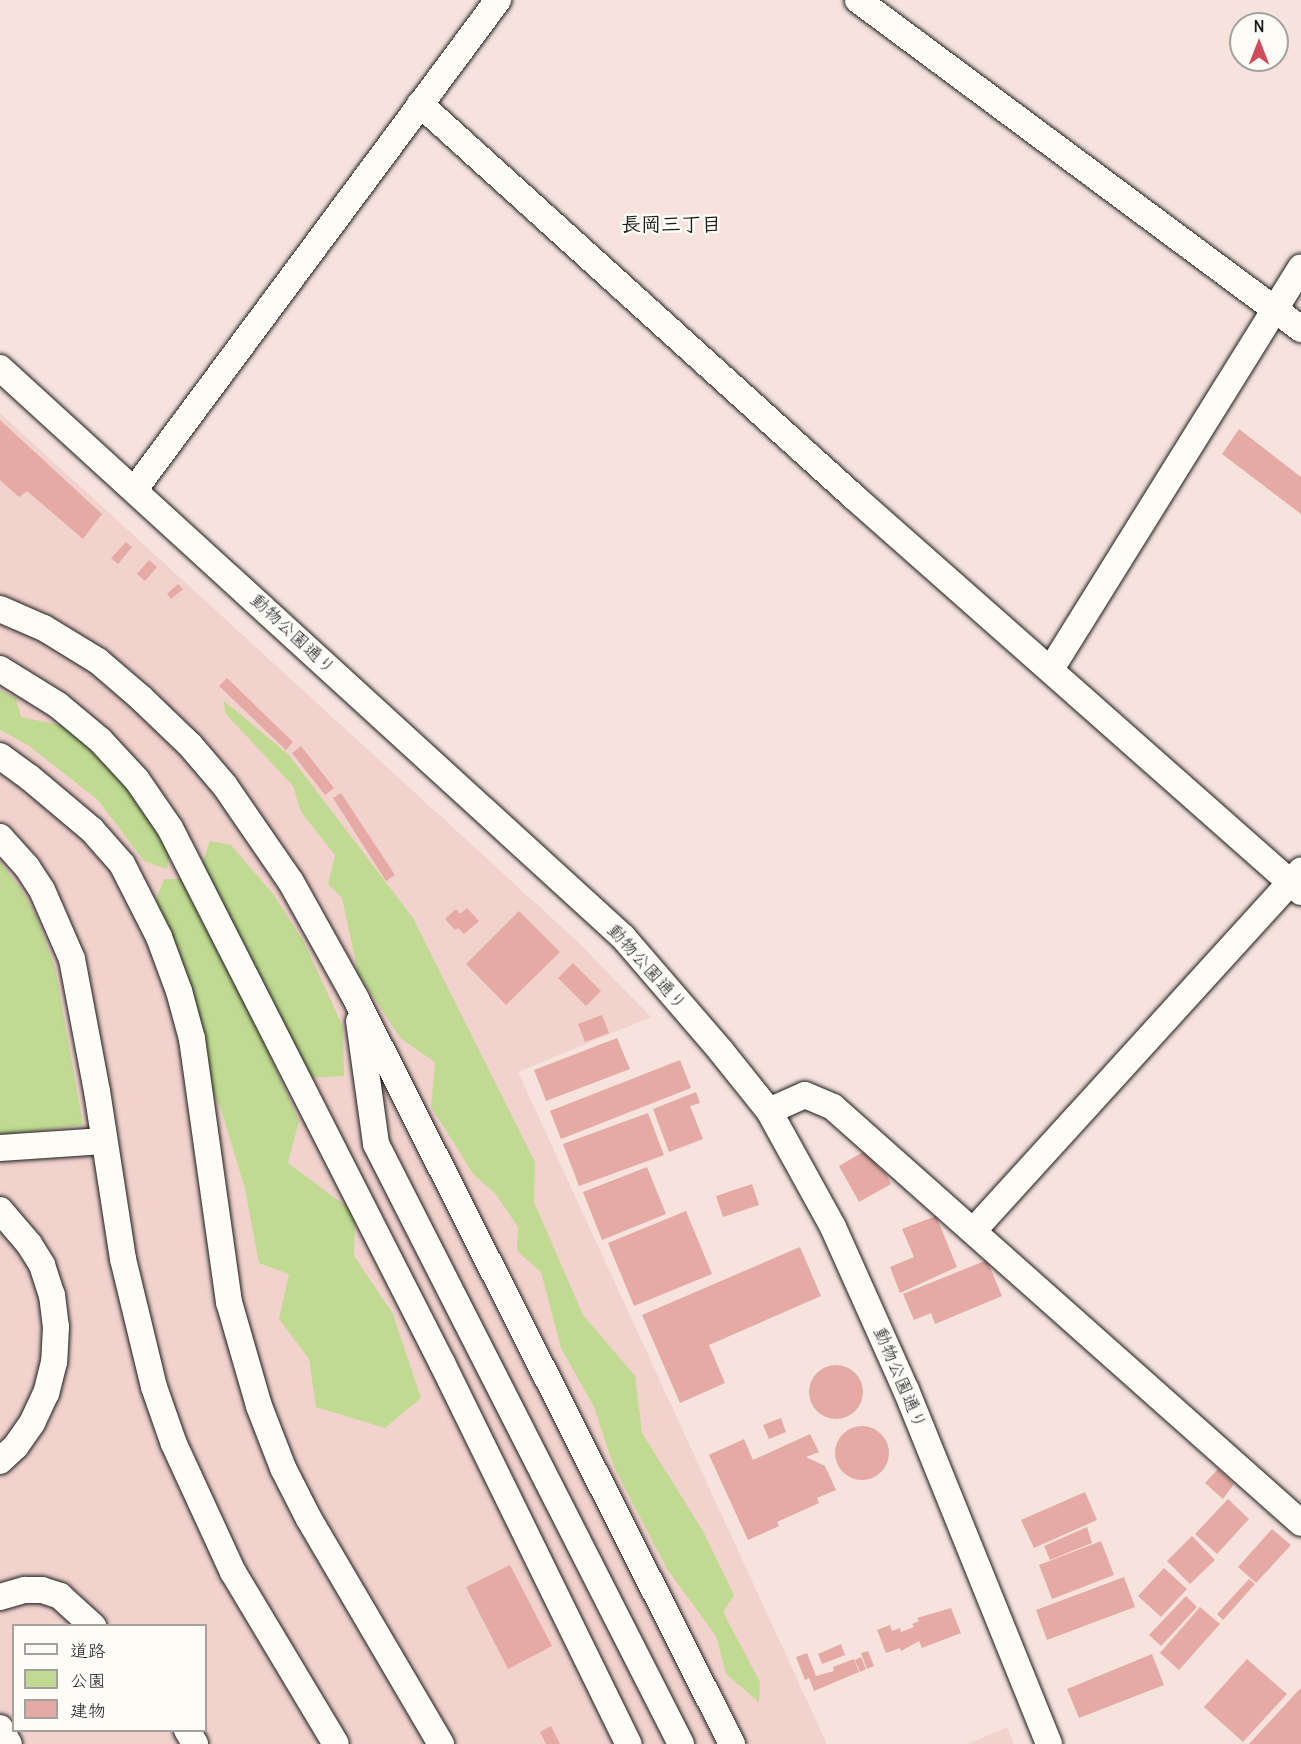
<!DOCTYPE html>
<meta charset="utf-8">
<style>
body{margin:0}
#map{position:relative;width:1301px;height:1744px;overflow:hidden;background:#f6e3de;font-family:Delius,"Klee One",sans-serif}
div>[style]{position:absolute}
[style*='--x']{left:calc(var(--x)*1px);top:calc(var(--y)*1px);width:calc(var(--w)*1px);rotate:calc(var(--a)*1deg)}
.built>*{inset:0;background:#f1d2cd}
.green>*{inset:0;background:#c0da91}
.building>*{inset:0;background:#e5aaa4}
.round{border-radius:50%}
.roads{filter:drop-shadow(0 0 2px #1c1c1c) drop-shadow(0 0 2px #1c1c1c)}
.minor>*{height:26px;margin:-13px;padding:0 13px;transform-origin:13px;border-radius:13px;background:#fdfcf7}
span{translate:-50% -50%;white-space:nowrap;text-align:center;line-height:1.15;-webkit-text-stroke:5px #fdfcf7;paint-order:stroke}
.street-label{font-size:18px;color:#1c1c1c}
.neighbourhood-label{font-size:20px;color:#1c1c1c;font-weight:700}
.legend{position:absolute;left:12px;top:1624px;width:195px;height:108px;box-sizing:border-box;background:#fdfcf7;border:2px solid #a3a29f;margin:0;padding:8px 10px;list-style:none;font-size:18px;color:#1c1c1c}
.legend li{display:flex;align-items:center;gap:12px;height:30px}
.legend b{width:30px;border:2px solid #a3a29f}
.north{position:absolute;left:1229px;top:12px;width:60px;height:60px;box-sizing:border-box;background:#fdfcf7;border:2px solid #a3a29f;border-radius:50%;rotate:0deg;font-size:16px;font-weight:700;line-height:24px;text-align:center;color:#1c1c1c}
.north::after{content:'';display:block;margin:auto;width:21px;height:27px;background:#d1495b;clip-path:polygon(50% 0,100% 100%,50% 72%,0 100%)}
</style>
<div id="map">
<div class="built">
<div style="clip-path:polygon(evenodd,0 413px,578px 942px,651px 1017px,518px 1072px,827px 1744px,0 1744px,0 413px,14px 1626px,206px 1626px,206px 1730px,14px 1730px,14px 1626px)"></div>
<div style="clip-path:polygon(1007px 1727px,1014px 1744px,968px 1744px)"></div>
</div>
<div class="green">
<div style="clip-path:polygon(0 690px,16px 698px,21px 717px,65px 726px,128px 778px,171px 848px,167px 869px,144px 861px,98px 800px,28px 745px,0 730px)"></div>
<div style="clip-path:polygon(224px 701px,289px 755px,413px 918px,535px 1162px,534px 1202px,583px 1315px,635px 1376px,642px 1433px,703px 1531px,734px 1595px,723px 1612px,760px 1682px,759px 1702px,726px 1674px,716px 1636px,667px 1569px,614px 1467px,594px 1407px,561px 1348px,541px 1272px,517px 1251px,518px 1227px,495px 1193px,474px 1175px,431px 1107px,435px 1062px,400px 1038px,358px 973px,342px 898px,328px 884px,335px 855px,301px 812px,293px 786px,225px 713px)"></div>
<div style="clip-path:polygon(210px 841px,231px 845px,273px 894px,304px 942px,343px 1027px,344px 1076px,308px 1078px,261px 1035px,299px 1121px,288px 1163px,355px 1213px,354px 1256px,393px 1314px,421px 1398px,385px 1428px,316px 1407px,309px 1359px,279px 1319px,289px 1274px,259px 1263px,245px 1189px,221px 1109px,182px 1025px,155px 903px,164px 879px,181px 879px,205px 884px,203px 861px)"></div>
<div style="clip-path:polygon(0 862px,21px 889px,36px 916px,55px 967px,83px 1125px,0 1135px)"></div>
</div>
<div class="building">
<div style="clip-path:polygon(0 420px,102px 514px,83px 539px,27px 491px,19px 497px,0 480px)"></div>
<div style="clip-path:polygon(1239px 429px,1301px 477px,1301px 514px,1222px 454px)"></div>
<div style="clip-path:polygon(126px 542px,132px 547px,118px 564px,111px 558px)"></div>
<div style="clip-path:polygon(149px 560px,157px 567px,145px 581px,137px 574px)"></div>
<div style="clip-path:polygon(178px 584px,183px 589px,171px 599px,167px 594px)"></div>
<div style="clip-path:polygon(227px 678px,293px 742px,286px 750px,219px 686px)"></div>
<div style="clip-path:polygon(301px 746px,334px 788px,325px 795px,292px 753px)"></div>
<div style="clip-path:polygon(341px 793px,395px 875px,386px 881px,333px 798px)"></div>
<div style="clip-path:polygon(467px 908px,479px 921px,464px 934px,458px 928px,455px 930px,445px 919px,456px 909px,460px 914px)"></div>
<div style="clip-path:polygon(519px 911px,560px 952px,506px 1005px,466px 964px)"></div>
<div style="clip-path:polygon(573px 963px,601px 991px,586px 1006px,558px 978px)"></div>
<div style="clip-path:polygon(602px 1015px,609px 1033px,585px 1042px,578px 1024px)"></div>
<div style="clip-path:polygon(617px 1038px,630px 1069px,546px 1101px,534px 1070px)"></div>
<div style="clip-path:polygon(680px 1060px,691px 1088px,561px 1139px,550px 1111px)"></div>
<div style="clip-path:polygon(696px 1092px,700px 1103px,690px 1106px,703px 1139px,669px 1152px,653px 1109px)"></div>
<div style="clip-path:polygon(648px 1113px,664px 1155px,579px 1186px,563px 1144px)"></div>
<div style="clip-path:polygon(863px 1152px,886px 1174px,891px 1184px,859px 1202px,839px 1166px)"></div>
<div style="clip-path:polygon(647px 1167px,666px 1214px,602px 1240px,583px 1192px)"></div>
<div style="clip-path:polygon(752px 1184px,759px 1205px,723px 1217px,716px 1196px)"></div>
<div style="clip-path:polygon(686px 1211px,712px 1274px,634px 1306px,608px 1243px)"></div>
<div style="clip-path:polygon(936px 1216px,957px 1267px,900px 1293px,890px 1267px,914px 1257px,902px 1229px)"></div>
<div style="clip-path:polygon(800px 1247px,821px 1296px,709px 1345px,725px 1383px,680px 1403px,642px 1315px)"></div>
<div style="clip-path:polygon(987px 1260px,1002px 1296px,935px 1324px,931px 1313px,914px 1320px,903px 1294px)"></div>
<div class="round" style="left:809px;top:1365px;width:54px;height:54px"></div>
<div style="clip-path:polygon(781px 1418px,786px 1432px,769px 1439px,763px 1425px)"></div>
<div class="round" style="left:835px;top:1426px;width:54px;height:54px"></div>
<div style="clip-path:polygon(810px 1434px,819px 1452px,806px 1457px,825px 1466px,836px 1490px,817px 1498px,819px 1503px,777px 1522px,779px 1526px,748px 1540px,709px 1455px,744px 1439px,753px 1460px)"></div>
<div style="clip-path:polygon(1218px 1469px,1234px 1484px,1223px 1499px,1205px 1483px)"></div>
<div style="clip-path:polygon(1085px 1492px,1097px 1520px,1034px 1548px,1021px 1520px)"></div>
<div style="clip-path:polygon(1228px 1499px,1249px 1519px,1217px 1554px,1195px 1534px)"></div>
<div style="clip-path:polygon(1087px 1527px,1092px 1543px,1050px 1560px,1044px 1546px)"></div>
<div style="clip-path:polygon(1272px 1529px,1291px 1545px,1256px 1583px,1238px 1567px)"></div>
<div style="clip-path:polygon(1192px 1536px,1215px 1560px,1190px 1584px,1167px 1561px)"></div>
<div style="clip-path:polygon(1101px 1541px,1114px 1575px,1052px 1599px,1039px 1565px)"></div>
<div style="clip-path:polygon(510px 1565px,552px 1646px,508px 1669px,466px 1587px)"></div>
<div style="clip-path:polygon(1164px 1568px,1187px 1589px,1161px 1617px,1138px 1596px)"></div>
<div style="clip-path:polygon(1124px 1577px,1135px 1607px,1047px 1640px,1036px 1610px)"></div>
<div style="clip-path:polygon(1249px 1579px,1255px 1584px,1223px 1620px,1217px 1614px)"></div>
<div style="clip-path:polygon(1186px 1596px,1197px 1607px,1161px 1646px,1149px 1635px)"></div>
<div style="clip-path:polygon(1200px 1607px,1220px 1624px,1179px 1670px,1160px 1653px)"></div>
<div style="clip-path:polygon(951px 1608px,961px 1633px,922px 1648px,919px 1641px,901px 1651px,900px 1648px,886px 1653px,877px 1630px,890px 1625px,892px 1631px,900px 1628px,901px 1632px,914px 1627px,912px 1624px,919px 1621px,917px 1618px)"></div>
<div style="clip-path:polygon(841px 1644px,845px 1655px,822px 1664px,818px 1654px)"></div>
<div style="clip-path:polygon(868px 1651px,874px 1666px,867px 1669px,861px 1653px)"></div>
<div style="clip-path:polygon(807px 1653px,816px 1676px,834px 1671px,833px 1667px,854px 1659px,859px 1672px,814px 1691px,809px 1678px,805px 1680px,796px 1657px)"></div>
<div style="clip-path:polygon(1152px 1654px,1164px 1685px,1079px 1718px,1067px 1689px)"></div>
<div style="clip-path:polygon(861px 1657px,866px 1669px,860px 1672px,855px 1660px)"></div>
<div style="clip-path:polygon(1247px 1659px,1287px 1694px,1243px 1742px,1204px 1707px)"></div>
<div style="clip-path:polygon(1301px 1688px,1301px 1744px,1249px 1744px,1297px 1692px)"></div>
<div style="clip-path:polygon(551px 1726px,560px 1744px,546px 1744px,540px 1732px)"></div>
</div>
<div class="roads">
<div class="minor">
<div style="--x:858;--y:0;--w:552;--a:36.6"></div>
<div style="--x:420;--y:104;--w:584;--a:42.15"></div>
<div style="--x:853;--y:496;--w:598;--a:41.47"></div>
<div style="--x:0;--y:368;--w:844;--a:42.41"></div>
<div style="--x:623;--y:937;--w:150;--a:49.3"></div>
<div style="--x:721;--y:1051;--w:77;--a:51.3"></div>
<div style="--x:769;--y:1111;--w:132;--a:61.1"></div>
<div style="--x:833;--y:1227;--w:179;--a:65.9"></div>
<div style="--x:906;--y:1390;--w:382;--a:68"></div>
<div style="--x:135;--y:489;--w:609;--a:-53.41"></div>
<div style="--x:0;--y:609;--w:48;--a:23.4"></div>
<div style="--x:44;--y:628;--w:63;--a:31.4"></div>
<div style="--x:98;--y:661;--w:57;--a:40.7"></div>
<div style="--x:141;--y:698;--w:68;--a:43.8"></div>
<div style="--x:190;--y:745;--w:54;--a:49.5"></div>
<div style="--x:225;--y:786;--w:116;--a:55.5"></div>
<div style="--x:291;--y:882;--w:134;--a:60.9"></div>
<div style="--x:356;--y:999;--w:835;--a:63.22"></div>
<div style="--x:0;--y:669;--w:68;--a:31.8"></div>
<div style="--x:58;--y:705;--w:55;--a:39.8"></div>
<div style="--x:100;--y:740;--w:54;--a:47.2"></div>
<div style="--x:137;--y:780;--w:58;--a:55.5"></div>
<div style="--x:170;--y:828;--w:600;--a:63.05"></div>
<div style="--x:442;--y:1363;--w:424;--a:63.9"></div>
<div style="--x:1051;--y:669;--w:473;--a:-58.1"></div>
<div style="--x:0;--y:756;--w:36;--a:36"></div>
<div style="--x:29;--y:777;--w:82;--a:40.1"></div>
<div style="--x:92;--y:830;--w:45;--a:48.6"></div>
<div style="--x:122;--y:864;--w:82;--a:63.1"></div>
<div style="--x:159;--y:937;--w:58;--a:69.7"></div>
<div style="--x:179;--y:991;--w:50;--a:74.8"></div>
<div style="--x:192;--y:1039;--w:266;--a:82"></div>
<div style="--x:229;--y:1302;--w:108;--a:73.9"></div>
<div style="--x:259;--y:1406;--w:66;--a:68.8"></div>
<div style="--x:283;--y:1468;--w:57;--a:63"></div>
<div style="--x:309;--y:1519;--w:261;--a:59.6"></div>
<div style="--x:0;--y:837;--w:40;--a:48"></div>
<div style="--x:27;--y:867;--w:27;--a:57"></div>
<div style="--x:42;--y:890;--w:75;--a:66.5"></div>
<div style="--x:72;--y:959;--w:134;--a:79.3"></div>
<div style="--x:97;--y:1091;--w:170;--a:81.2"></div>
<div style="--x:123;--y:1259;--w:132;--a:76.4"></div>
<div style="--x:154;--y:1387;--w:60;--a:70.7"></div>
<div style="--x:174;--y:1444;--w:141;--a:65.3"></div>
<div style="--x:233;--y:1572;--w:200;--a:59.1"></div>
<div style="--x:359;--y:1021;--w:124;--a:82.1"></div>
<div style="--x:376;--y:1144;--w:673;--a:63.05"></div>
<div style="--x:769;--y:1111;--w:39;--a:-24"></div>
<div style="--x:805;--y:1095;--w:30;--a:23"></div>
<div style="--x:833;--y:1107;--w:626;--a:41.63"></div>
<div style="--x:0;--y:1148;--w:104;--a:-3.9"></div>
<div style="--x:0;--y:1210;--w:45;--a:49.5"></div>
<div style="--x:29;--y:1244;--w:25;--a:58"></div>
<div style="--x:42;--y:1265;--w:32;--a:72"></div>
<div style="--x:52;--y:1295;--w:32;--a:83"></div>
<div style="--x:56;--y:1327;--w:35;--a:93"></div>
<div style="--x:54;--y:1362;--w:32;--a:104"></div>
<div style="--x:46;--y:1393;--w:33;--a:115"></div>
<div style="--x:32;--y:1423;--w:28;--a:125"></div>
<div style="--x:16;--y:1446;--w:22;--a:137"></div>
<div style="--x:974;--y:1230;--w:486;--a:-47.7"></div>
<div style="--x:0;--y:1597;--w:26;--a:-16"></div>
<div style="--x:25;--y:1590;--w:17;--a:0"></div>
<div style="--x:42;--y:1590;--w:19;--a:18"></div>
<div style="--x:60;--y:1596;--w:45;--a:42.3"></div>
<div style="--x:0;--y:1728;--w:18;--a:61"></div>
<div style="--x:187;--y:1730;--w:16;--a:60"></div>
</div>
</div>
<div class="street-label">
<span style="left:293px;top:634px;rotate:43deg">動物公園通り</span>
<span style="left:647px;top:967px;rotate:48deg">動物公園通り</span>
<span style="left:900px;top:1378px;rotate:67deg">動物公園通り</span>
</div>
<div class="neighbourhood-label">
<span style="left:671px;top:223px">長岡三丁目</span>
</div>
<ul class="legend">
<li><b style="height:8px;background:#fdfcf7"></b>道路</li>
<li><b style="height:16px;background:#c0da91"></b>公園</li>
<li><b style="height:16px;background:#e5aaa4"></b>建物</li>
</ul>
<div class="north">N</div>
</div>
